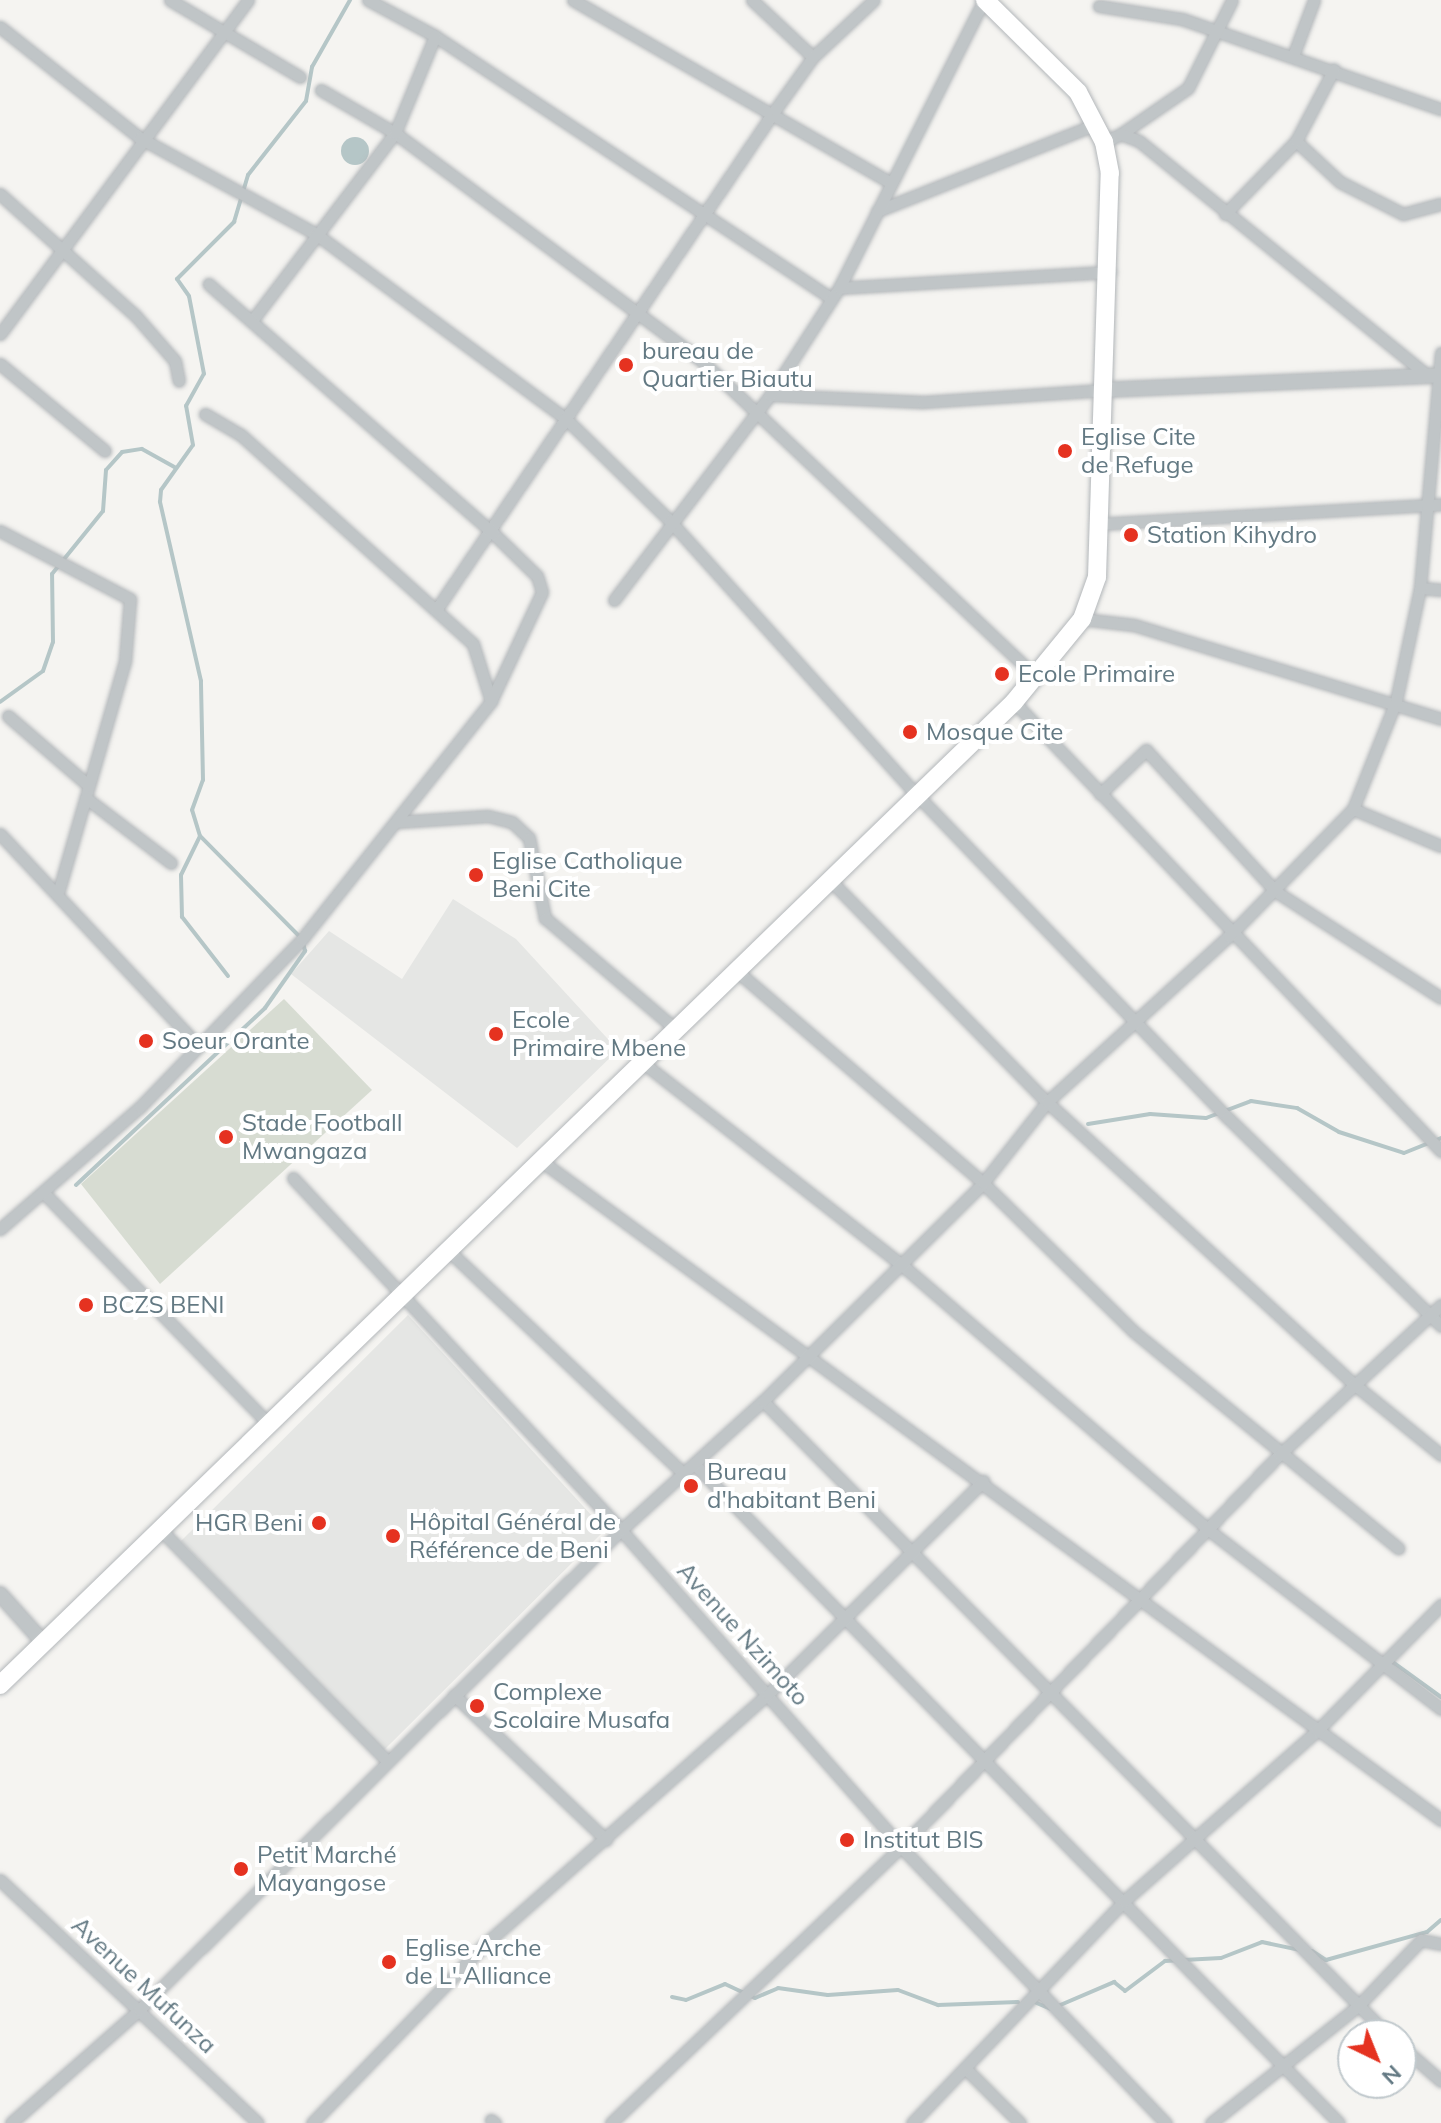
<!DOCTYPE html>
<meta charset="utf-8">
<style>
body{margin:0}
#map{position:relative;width:1441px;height:2123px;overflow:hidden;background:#f5f4f1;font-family:Mulish,sans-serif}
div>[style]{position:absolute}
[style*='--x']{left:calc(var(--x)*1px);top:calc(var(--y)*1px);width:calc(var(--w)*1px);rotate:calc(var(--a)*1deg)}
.built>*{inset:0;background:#e5e6e4}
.green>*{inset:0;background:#d7dcd2}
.water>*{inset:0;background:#b5c6c7}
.round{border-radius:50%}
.stream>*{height:4px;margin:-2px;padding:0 2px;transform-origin:2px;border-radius:2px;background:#b5c6c7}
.roads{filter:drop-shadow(0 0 2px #b3b7ba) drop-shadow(0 0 2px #b3b7ba)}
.minor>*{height:11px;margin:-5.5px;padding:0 5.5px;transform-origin:5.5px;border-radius:5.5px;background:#c0c5c7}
.tertiary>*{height:14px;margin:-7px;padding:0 7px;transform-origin:7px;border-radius:7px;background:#c0c5c7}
.trunk>*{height:18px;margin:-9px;padding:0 9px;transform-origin:9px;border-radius:9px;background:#fff}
.dots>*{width:22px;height:22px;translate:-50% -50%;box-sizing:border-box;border:4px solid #fff;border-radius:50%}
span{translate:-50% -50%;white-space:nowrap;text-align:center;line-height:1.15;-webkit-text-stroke:8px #fff;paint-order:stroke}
.poi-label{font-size:24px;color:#637983}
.left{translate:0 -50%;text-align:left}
.right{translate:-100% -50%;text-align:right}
.street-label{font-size:24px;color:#637983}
.north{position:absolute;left:1337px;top:2019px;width:80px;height:80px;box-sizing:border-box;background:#fff;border:2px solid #c1c9cd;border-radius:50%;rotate:137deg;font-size:22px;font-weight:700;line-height:32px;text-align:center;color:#637983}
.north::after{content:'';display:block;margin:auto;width:28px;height:36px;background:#e53220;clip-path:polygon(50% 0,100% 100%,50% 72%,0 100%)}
</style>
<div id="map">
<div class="built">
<div style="clip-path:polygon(453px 899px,516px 939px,618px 1050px,517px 1148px,291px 974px,329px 931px,402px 979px)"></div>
<div style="clip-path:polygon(408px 1315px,605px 1530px,384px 1750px,181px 1541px)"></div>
</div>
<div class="green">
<div style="clip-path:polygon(284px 999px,372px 1090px,160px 1284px,81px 1184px)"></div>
</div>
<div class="water">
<div class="round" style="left:341px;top:137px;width:28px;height:28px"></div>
</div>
<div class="stream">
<div style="--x:0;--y:702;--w:53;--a:-35.8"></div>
<div style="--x:43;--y:671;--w:31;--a:-71"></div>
<div style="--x:53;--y:642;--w:68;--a:-90.8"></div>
<div style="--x:52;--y:574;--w:81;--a:-51"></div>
<div style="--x:103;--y:511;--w:41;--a:-85.8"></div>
<div style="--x:106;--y:470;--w:24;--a:-48"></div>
<div style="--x:122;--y:452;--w:20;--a:-9"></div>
<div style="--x:142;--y:449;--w:38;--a:29"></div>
<div style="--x:228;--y:976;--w:75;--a:-127.9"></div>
<div style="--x:182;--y:917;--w:42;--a:-91.4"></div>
<div style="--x:181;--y:875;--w:43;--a:-64"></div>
<div style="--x:200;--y:836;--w:27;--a:-107"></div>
<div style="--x:192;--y:810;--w:32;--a:-70"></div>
<div style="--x:203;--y:780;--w:99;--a:-91.2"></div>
<div style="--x:201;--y:681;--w:184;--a:-102.9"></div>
<div style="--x:160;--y:502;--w:12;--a:-85"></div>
<div style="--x:161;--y:490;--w:55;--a:-54.6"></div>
<div style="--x:193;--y:445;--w:40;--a:-100"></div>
<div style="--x:186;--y:406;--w:37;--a:-61"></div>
<div style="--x:204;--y:374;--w:79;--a:-100.9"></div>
<div style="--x:189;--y:296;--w:21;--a:-125"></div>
<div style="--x:177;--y:279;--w:81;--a:-45"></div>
<div style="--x:234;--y:222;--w:49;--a:-73.4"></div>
<div style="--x:248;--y:175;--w:94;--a:-51.9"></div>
<div style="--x:306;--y:101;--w:35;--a:-80"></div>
<div style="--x:312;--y:67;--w:77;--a:-60.4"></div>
<div style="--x:1088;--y:1124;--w:63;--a:-9.2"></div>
<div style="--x:1150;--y:1114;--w:56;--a:4.1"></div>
<div style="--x:1206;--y:1118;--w:48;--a:-20.7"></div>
<div style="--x:1251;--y:1101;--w:47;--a:8.7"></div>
<div style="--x:1297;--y:1108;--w:48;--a:29.7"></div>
<div style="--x:1339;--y:1132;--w:68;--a:17.9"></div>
<div style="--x:1404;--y:1153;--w:40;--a:-22"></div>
<div style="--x:76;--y:1185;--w:259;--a:-43.1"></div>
<div style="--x:265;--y:1008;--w:70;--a:-54.9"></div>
<div style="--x:305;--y:951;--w:12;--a:-104"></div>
<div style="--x:302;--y:939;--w:145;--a:-134.7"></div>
<div style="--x:1390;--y:1660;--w:63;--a:36"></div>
<div style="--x:1312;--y:1951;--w:17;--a:33"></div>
<div style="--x:1326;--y:1960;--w:105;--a:-15.5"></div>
<div style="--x:1427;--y:1932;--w:18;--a:-41"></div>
<div style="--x:672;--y:1997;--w:14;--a:12"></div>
<div style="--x:686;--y:2000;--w:42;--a:-22.3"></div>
<div style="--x:725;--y:1984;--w:33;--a:25"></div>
<div style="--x:755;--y:1998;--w:25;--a:-23"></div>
<div style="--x:778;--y:1988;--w:50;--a:8"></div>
<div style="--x:828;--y:1995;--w:70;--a:-4.1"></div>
<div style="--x:898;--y:1990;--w:43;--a:20.6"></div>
<div style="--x:938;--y:2005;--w:80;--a:-2.1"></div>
<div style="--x:1032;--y:2001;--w:21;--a:23"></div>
<div style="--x:1051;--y:2009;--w:69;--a:-23.2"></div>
<div style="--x:1114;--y:1982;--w:14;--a:39"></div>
<div style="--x:1125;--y:1991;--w:50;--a:-36.9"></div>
<div style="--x:1165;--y:1961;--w:56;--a:-3.1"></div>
<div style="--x:1221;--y:1958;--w:44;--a:-21.3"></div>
<div style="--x:1262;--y:1942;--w:38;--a:12"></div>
</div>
<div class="roads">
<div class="minor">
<div style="--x:170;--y:0;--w:151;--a:30.6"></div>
<div style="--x:368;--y:0;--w:76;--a:28.2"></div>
<div style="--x:435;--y:36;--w:476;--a:33.5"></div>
<div style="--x:573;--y:0;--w:366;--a:29.9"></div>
<div style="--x:752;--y:0;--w:83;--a:43.1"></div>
<div style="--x:1099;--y:6;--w:84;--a:8.9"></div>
<div style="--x:1182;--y:19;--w:274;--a:19.2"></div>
<div style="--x:0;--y:27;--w:179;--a:38.4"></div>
<div style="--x:140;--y:138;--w:200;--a:28.6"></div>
<div style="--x:316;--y:234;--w:310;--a:36.5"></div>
<div style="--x:565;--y:418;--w:147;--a:44.4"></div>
<div style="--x:670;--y:521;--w:367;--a:48"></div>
<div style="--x:916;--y:794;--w:448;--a:46.1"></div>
<div style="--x:1227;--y:1117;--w:299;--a:44.3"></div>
<div style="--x:1293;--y:56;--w:60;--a:-69.4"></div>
<div style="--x:321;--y:90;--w:86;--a:30.2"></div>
<div style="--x:395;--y:133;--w:382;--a:36.6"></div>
<div style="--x:702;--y:361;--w:461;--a:43.4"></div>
<div style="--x:1121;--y:134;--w:81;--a:-34.5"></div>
<div style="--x:1188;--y:88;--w:98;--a:-63.4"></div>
<div style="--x:1296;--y:141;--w:60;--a:43"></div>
<div style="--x:1340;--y:182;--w:71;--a:26.9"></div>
<div style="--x:1403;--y:214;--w:39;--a:-15"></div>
<div style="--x:1104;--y:142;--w:19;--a:-25"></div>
<div style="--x:1121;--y:134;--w:19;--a:21"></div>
<div style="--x:1139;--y:141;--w:371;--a:39.1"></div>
<div style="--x:0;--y:194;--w:181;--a:41.9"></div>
<div style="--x:135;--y:315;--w:61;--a:49"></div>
<div style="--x:175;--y:361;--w:20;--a:79"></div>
<div style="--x:877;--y:211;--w:237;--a:-21.6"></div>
<div style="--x:1225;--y:214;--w:102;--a:-45.8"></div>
<div style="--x:1296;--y:141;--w:81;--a:-62.2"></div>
<div style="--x:839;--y:288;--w:272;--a:-3.4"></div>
<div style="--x:254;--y:318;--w:233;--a:-52.7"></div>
<div style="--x:395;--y:133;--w:105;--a:-67.6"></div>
<div style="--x:0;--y:334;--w:416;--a:-53.4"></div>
<div style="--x:0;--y:364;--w:136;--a:39.6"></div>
<div style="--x:770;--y:395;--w:153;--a:2.6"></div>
<div style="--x:923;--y:402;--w:180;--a:-3.8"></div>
<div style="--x:205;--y:414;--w:42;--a:30.3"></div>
<div style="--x:241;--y:435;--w:312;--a:42"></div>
<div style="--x:473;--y:644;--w:60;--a:72.5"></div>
<div style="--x:1099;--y:524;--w:343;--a:-3.3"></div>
<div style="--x:0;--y:531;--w:147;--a:27.6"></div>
<div style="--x:130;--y:599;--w:62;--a:94.6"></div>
<div style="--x:125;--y:661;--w:238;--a:106.1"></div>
<div style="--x:1420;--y:588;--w:21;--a:5"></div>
<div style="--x:614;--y:600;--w:258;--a:-52.7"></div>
<div style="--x:770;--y:395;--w:127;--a:-57.2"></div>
<div style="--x:839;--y:288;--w:322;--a:-63.3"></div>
<div style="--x:436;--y:610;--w:604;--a:-55.86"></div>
<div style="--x:775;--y:110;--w:65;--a:-54.4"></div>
<div style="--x:813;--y:57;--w:83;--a:-43.1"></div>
<div style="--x:1082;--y:619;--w:52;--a:6.6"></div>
<div style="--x:1134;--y:625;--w:321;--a:17"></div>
<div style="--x:1014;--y:702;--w:620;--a:46.44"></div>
<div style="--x:8;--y:716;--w:106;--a:40.8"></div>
<div style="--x:1100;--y:794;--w:64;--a:-43.7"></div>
<div style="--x:1146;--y:750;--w:191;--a:47.5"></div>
<div style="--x:1275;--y:891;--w:197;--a:32.8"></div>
<div style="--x:86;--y:798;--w:107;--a:37.4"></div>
<div style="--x:1353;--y:809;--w:95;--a:22.8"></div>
<div style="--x:396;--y:822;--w:92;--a:-3.7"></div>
<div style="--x:488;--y:816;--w:25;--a:14"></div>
<div style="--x:512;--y:822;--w:23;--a:43"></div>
<div style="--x:529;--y:838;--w:82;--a:78.7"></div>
<div style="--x:545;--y:918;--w:175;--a:40.4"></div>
<div style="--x:0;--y:834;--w:291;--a:46.9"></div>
<div style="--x:830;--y:880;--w:310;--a:45.7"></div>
<div style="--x:1047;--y:1102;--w:418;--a:42.6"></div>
<div style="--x:1355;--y:1385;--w:111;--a:39.1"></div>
<div style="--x:738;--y:972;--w:323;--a:40.7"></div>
<div style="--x:983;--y:1183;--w:211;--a:44.6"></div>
<div style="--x:1133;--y:1331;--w:343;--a:39.3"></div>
<div style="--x:642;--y:1062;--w:330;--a:38"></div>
<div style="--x:902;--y:1265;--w:407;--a:40.8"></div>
<div style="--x:1210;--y:1531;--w:292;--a:37.6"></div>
<div style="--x:540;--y:1160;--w:1117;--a:36.22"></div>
<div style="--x:293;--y:1178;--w:481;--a:47"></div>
<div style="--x:621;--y:1530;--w:423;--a:48.5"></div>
<div style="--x:901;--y:1847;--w:383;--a:46.2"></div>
<div style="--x:46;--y:1195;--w:318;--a:45.8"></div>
<div style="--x:0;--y:1229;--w:186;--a:-41.1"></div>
<div style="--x:140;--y:1107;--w:233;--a:-46"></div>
<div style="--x:302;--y:939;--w:304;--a:-51.5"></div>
<div style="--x:491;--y:701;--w:120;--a:-64.9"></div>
<div style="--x:542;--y:592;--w:17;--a:-107"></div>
<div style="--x:537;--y:576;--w:62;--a:-135.7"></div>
<div style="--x:493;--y:533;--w:378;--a:-138.8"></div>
<div style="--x:448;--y:1250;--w:325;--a:43.5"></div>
<div style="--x:763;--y:1401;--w:890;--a:45.41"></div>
<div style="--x:694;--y:1464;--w:922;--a:45.62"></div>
<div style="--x:160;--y:1529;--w:325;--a:45.6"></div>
<div style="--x:454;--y:1695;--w:210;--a:43.6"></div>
<div style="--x:0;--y:1880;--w:354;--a:43.3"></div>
<div style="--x:1401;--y:2046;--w:53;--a:41.2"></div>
<div style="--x:965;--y:2068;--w:78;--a:45"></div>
<div style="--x:491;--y:2120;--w:5;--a:37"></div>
<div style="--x:11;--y:2123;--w:171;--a:-41.4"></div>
<div style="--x:139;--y:2010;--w:680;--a:-44.88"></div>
<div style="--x:621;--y:1530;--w:192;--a:-42.3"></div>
<div style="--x:763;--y:1401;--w:310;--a:-44.7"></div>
<div style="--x:983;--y:1183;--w:103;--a:-51.7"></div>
<div style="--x:1047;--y:1102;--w:246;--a:-42.4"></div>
<div style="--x:1229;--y:936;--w:177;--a:-45.7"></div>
<div style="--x:1353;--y:809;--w:116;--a:-68.3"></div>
<div style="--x:1396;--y:701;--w:116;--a:-78"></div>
<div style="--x:1420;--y:588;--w:236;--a:-84.9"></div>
<div style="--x:312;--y:2123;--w:246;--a:-46"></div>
<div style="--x:483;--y:1946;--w:380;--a:-41.5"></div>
<div style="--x:768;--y:1694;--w:303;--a:-44.7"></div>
<div style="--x:611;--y:2123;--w:400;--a:-43.6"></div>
<div style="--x:901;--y:1847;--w:545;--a:-46.04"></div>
<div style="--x:1279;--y:1455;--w:221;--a:-42.8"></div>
<div style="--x:912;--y:2123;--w:307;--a:-46.3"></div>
<div style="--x:1124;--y:1901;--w:257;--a:-41.4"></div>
<div style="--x:1317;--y:1731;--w:177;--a:-45.5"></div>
<div style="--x:1211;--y:2123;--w:186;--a:-38.5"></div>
<div style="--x:1357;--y:2007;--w:93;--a:-46.3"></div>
<div style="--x:1421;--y:1940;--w:20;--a:11"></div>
</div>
<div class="tertiary">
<div style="--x:1103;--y:390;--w:338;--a:-2.5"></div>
<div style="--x:0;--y:1594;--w:63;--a:48.2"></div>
</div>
<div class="trunk">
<div style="--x:0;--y:1685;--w:1412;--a:-44.11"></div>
<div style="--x:1014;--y:702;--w:107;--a:-50.7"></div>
<div style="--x:1082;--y:619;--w:45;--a:-70.3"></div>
<div style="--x:1097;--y:577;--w:404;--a:-88.2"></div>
<div style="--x:1110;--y:173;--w:32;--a:-101"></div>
<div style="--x:1104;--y:142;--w:56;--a:-117.5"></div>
<div style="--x:1078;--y:92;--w:131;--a:-135.3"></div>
</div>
</div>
<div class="dots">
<div style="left:626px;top:365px;background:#e53220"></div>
<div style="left:1065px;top:451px;background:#e53220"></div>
<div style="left:1131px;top:535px;background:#e53220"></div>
<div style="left:1002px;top:674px;background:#e53220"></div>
<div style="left:910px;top:732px;background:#e53220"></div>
<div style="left:476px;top:875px;background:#e53220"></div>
<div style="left:496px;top:1034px;background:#e53220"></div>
<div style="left:146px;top:1041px;background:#e53220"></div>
<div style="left:226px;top:1137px;background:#e53220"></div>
<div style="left:86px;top:1305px;background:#e53220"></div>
<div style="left:691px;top:1486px;background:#e53220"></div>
<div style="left:319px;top:1523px;background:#e53220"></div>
<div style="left:393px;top:1536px;background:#e53220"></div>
<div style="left:477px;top:1706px;background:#e53220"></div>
<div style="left:847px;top:1840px;background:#e53220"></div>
<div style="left:241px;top:1869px;background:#e53220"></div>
<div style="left:389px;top:1962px;background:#e53220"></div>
</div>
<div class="poi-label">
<span class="left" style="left:642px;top:365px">bureau de<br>Quartier Biautu</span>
<span class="left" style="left:1081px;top:451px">Eglise Cite<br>de Refuge</span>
<span class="left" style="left:1147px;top:535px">Station Kihydro</span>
<span class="left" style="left:1018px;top:674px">Ecole Primaire</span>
<span class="left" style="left:926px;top:732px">Mosque Cite</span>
<span class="left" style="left:492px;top:875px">Eglise Catholique<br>Beni Cite</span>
<span class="left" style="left:512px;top:1034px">Ecole<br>Primaire Mbene</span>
<span class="left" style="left:162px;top:1041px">Soeur Orante</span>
<span class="left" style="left:242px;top:1137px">Stade Football<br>Mwangaza</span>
<span class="left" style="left:102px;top:1305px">BCZS BENI</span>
<span class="left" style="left:707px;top:1486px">Bureau<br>d'habitant Beni</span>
<span class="left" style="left:409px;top:1536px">Hôpital Général de<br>Référence de Beni</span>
<span class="right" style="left:303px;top:1523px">HGR Beni</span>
<span class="left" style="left:493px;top:1706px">Complexe<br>Scolaire Musafa</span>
<span class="left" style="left:863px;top:1840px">Institut BIS</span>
<span class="left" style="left:257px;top:1869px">Petit Marché<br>Mayangose</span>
<span class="left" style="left:405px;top:1962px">Eglise Arche<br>de L' Alliance</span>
</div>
<div class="street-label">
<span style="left:743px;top:1634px;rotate:48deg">Avenue Nzimoto</span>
<span style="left:144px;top:1985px;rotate:43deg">Avenue Mufunza</span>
</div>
<div class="north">N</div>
</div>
